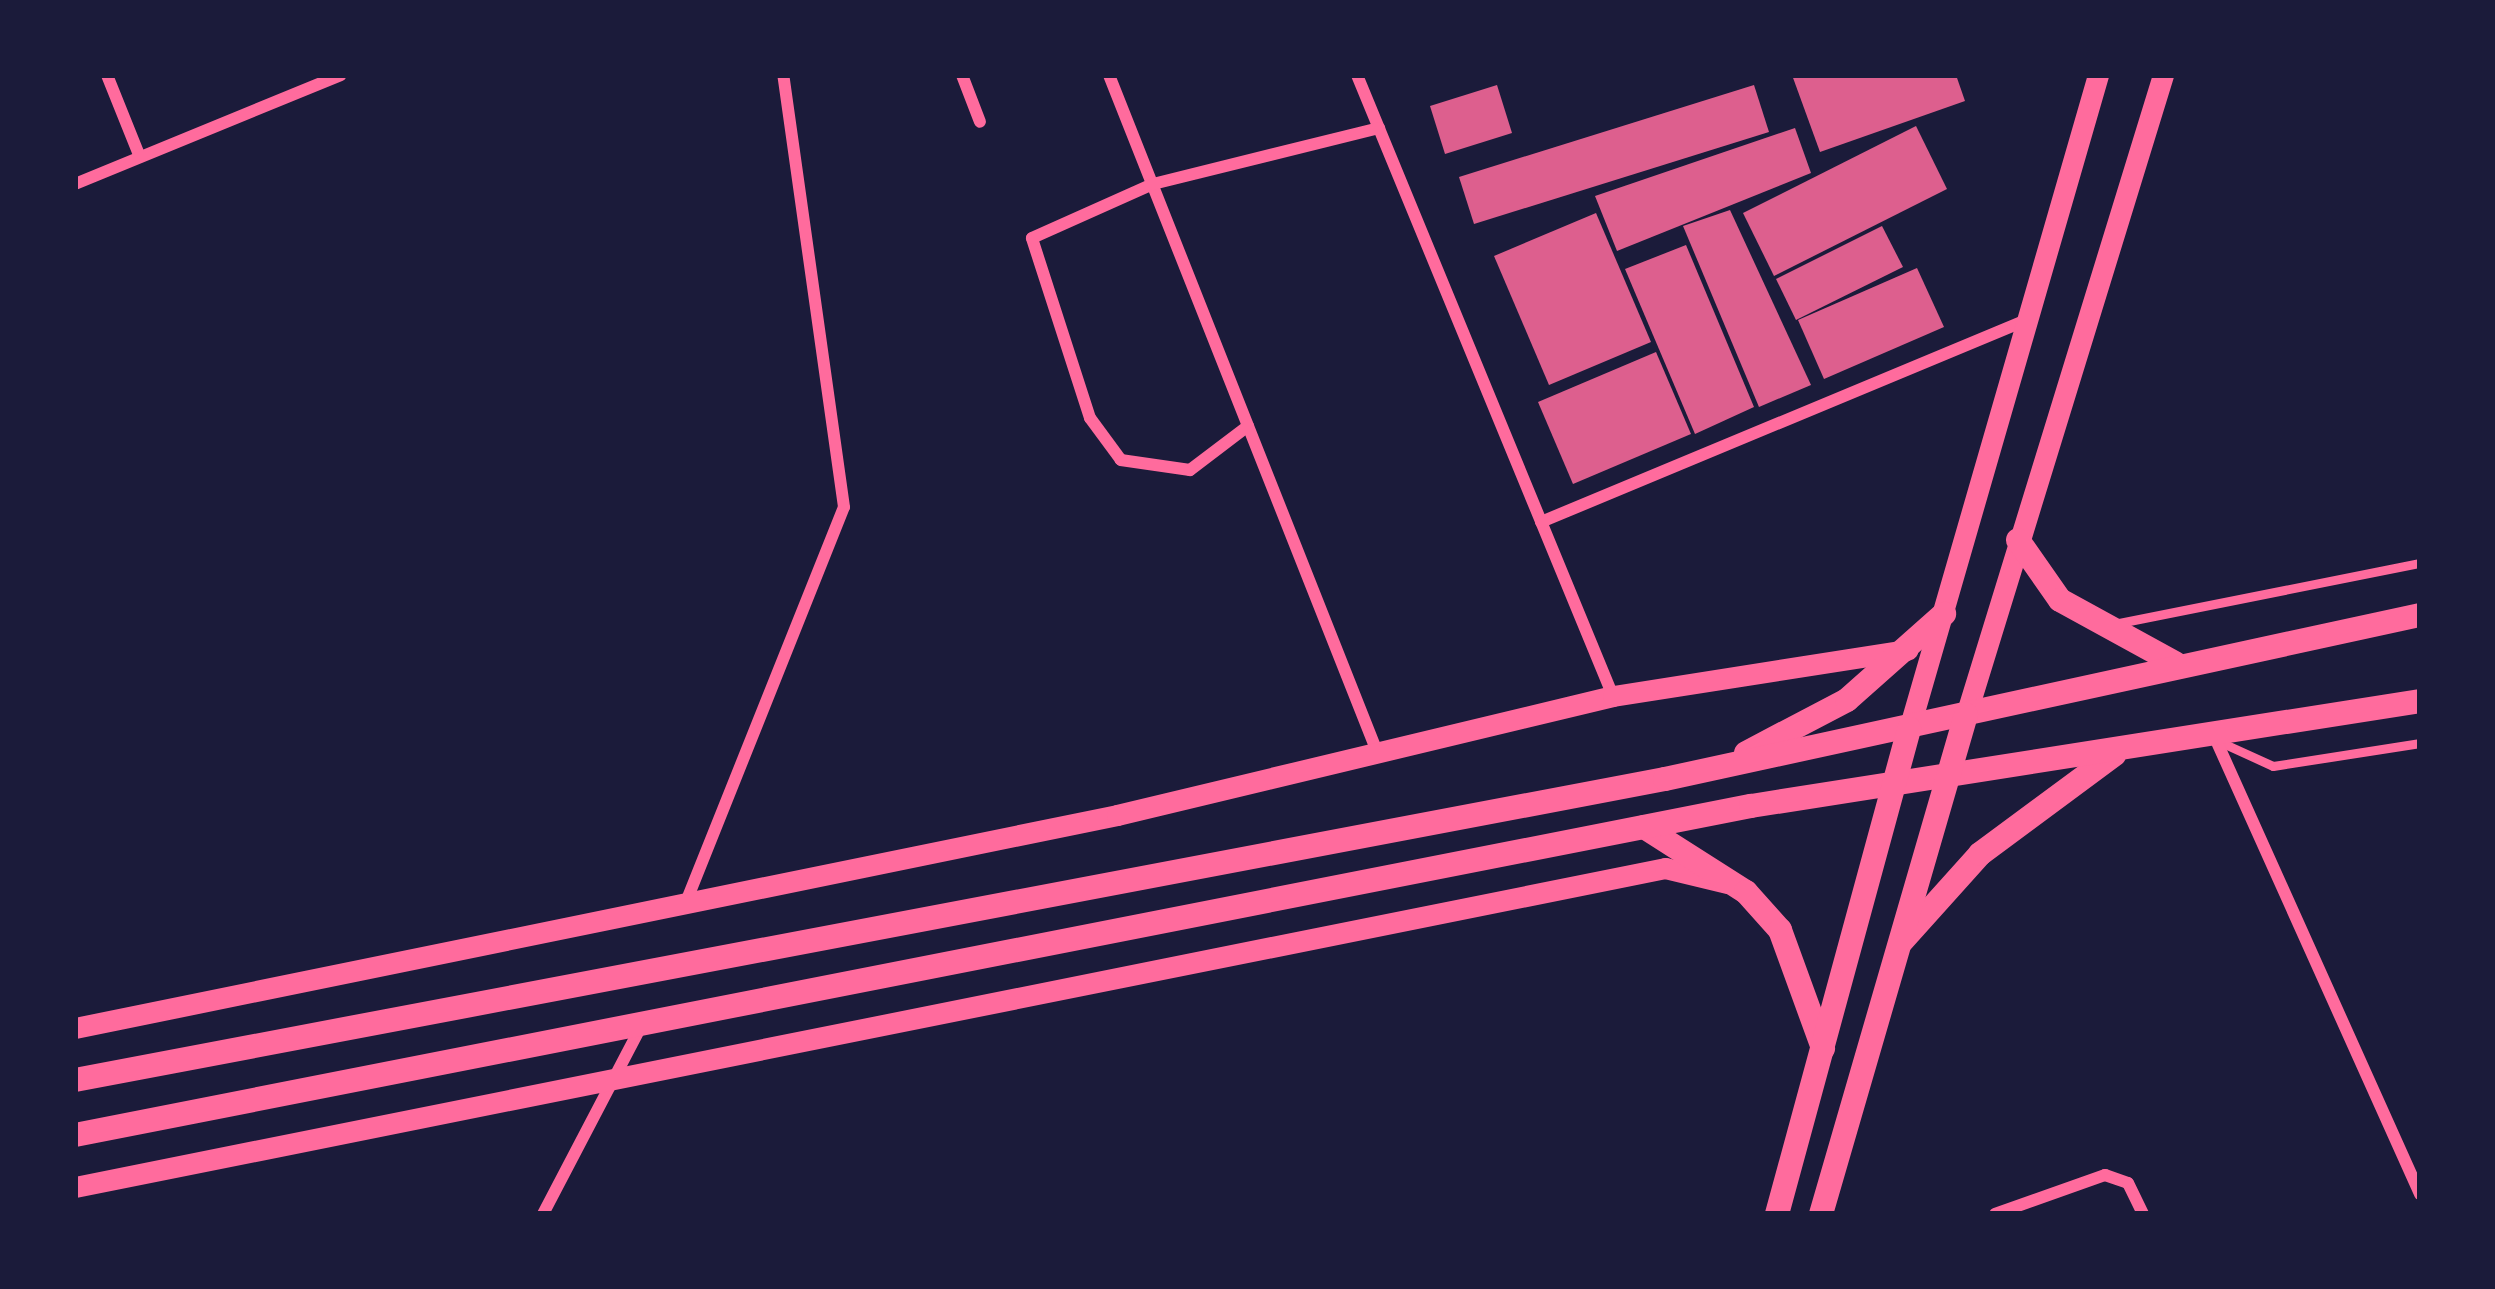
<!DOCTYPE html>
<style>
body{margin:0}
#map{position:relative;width:2495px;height:1289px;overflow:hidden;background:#1b1b3a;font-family:"Sofia Sans Condensed",sans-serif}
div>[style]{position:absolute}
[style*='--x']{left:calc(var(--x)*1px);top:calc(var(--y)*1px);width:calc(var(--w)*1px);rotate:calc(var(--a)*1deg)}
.building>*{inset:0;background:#dd5f8e}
.service>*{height:9px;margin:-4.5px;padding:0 4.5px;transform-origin:4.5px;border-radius:4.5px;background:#ff6b9d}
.minor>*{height:12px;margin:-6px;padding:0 6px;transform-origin:6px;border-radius:6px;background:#ff6b9d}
.tertiary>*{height:21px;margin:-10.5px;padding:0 10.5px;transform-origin:10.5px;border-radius:10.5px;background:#ff6b9d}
.secondary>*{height:24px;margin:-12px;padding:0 12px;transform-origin:12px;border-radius:12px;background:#ff6b9d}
span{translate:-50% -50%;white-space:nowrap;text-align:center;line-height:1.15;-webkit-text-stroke:9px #1b1b3a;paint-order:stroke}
.frame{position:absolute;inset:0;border:78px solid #1b1b3a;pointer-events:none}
</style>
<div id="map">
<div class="building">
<div style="clip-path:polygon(1792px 75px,1956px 75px,1965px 101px,1820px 152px)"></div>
<div style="clip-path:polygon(1497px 85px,1512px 133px,1445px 154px,1430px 106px)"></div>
<div style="clip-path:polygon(1754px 85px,1769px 132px,1474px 224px,1459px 177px)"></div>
<div style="clip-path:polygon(1916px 126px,1947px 189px,1774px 276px,1743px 213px)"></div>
<div style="clip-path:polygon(1795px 128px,1811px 173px,1617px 251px,1595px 196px)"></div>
<div style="clip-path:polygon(1730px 210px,1811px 385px,1759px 407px,1683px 226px)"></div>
<div style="clip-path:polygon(1596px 213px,1651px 342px,1549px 385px,1494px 256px)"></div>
<div style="clip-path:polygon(1882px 226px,1903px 267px,1796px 320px,1776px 279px)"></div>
<div style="clip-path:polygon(1686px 245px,1754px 407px,1695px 434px,1625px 269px)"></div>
<div style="clip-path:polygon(1917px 268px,1944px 327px,1824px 379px,1798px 320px)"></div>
<div style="clip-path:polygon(1656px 352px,1691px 434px,1573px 484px,1538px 402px)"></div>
</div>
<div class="service">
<div style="--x:2114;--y:624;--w:312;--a:-11.3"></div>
<div style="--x:2218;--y:741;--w:60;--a:24.4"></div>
<div style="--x:2273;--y:766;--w:149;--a:-8.9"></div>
</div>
<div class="minor">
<div style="--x:107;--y:75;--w:88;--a:68.1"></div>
<div style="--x:962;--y:75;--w:50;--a:69"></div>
<div style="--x:1109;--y:75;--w:730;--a:68.39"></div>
<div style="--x:1357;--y:75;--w:672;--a:67.6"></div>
<div style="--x:75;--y:184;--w:287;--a:-22.3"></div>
<div style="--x:1248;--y:426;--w:73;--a:142.8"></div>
<div style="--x:1190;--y:470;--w:70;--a:-171.8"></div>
<div style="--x:1121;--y:460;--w:52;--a:-126.4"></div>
<div style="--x:1090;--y:418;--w:189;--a:-107.9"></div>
<div style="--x:1032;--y:238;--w:133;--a:-24.1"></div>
<div style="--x:1153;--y:184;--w:233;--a:-13.9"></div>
<div style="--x:1541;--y:522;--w:523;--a:-22.59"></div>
<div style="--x:2216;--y:740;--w:498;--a:65.8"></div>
<div style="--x:686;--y:902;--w:425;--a:-68.2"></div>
<div style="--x:844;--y:507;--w:436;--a:-98"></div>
<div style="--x:543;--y:1214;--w:213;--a:-62.4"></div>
<div style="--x:1995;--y:1214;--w:117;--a:-19.5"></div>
<div style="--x:2105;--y:1175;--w:24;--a:19"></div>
<div style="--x:2128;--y:1183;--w:34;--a:64"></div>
</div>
<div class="tertiary">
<div style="--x:1966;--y:715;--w:670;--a:-72.89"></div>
<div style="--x:1909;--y:729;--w:681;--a:-73.88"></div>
<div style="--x:75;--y:1028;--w:1064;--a:-11.55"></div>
<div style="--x:1117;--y:815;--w:510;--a:-13.49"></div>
<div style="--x:1613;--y:696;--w:298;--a:-8.9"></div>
<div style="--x:75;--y:1187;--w:1622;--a:-11.34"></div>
<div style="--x:1665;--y:868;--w:64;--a:13.6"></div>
</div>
<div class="secondary">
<div style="--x:2018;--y:540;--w:73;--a:55"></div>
<div style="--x:2060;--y:600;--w:131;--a:28.7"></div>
<div style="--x:1746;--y:753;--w:114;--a:-27.7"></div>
<div style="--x:1847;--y:700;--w:130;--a:-41.6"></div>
<div style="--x:1644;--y:827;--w:121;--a:32.5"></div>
<div style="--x:1746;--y:892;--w:51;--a:48.2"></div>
<div style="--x:1780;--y:930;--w:126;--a:70"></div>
<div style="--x:1902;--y:941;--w:117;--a:-48.1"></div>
<div style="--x:1980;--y:854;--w:167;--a:-36.5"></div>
<div style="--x:75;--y:1080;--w:1618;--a:-10.72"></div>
<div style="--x:1665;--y:779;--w:773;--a:-12.26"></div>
<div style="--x:75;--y:1135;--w:1708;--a:-11.11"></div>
<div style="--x:1751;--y:806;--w:677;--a:-8.92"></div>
<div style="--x:1777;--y:1214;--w:503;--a:-74.77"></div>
<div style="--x:1821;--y:1214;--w:520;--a:-73.8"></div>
</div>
<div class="frame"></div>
</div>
